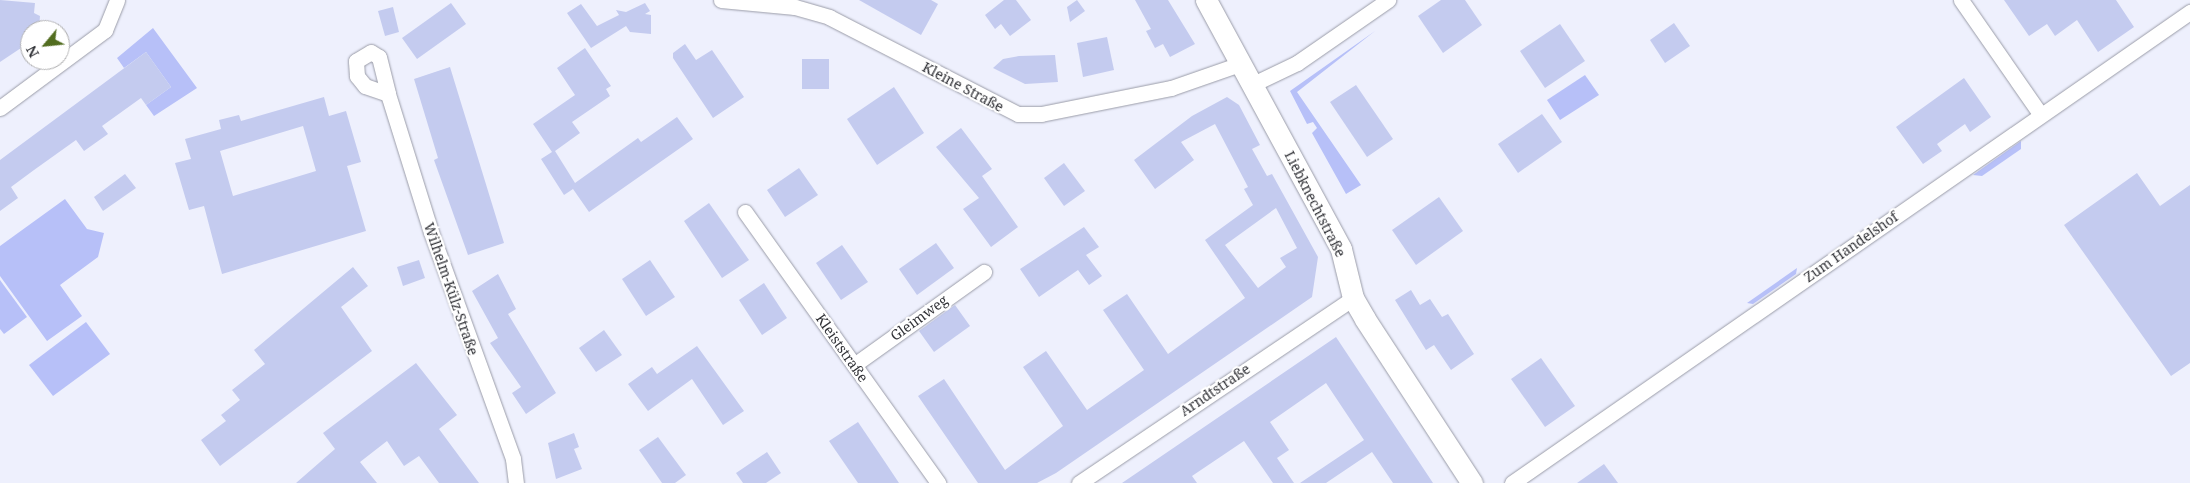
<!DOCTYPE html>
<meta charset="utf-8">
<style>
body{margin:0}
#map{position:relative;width:2190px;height:483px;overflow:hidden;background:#eef0fd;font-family:"Noto Serif",serif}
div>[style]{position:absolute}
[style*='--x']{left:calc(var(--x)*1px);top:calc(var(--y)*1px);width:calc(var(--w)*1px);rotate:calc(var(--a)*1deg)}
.green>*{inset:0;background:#b7c0f8}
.building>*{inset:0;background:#c4cbef}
.roads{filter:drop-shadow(0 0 1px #9a9ca8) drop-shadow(0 0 1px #9a9ca8)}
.street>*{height:15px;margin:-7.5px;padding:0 7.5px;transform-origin:7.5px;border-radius:7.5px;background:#fff}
.secondary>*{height:21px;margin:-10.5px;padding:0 10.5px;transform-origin:10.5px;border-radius:10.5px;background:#fff}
span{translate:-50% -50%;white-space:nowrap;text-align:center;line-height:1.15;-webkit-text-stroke:4.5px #fff;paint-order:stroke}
.street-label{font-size:14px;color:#313237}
.north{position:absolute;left:20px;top:20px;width:50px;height:50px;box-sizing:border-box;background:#fff;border:1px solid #adadaf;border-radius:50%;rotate:242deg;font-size:14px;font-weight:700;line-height:20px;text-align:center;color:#313237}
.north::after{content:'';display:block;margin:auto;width:18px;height:22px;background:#526d20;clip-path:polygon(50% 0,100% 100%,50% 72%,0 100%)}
</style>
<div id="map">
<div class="green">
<div style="clip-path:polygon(153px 28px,197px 88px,154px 116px,146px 105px,171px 87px,146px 52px,124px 68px,117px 58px)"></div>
<div style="clip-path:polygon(1375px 31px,1297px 92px,1361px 185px,1346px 194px,1312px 133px,1317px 128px,1313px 122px,1307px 124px,1290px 91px)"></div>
<div style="clip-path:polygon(1585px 75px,1599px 95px,1560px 120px,1547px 100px)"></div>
<div style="clip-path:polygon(2021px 141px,2021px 149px,1982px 176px,1973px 175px)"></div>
<div style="clip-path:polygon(65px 199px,87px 229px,104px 233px,98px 257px,60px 285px,82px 316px,47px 341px,0 276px,0 246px)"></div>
<div style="clip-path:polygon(1797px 268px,1796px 274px,1753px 304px,1747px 303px)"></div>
<div style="clip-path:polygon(0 280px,27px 317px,4px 334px,0 329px)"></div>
<div style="clip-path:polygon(86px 322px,110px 354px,53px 396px,29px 365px)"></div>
</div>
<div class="building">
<div style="clip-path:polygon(0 0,35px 3px,34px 13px,40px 16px,39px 29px,30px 30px,30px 42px,0 62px)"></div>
<div style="clip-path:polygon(859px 0,931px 0,938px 4px,921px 35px)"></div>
<div style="clip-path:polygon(1004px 0,1016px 0,1031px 20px,1010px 36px,1001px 24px,995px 29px,985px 15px)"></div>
<div style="clip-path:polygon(1077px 0,1085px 11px,1070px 22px,1067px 7px)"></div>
<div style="clip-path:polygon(1135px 0,1168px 0,1195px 44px,1170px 57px,1163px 44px,1155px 48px,1146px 31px,1151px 29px)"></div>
<div style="clip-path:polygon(1441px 0,1465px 0,1482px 25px,1443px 53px,1418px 16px)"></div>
<div style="clip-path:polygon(2004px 0,2116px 0,2134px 27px,2098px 52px,2077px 20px,2055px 36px,2047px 24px,2029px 36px)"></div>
<div style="clip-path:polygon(451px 3px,466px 24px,417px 59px,402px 38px)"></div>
<div style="clip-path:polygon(645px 3px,650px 11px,645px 14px,651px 15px,651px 34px,630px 32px,626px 26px,591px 48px,567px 13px,581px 4px,597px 26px,619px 15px,616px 10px,626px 12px)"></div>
<div style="clip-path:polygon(393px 7px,399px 32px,385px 36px,378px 11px)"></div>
<div style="clip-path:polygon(1674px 23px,1690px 46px,1665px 63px,1650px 40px)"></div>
<div style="clip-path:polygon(1560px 24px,1585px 61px,1545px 88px,1520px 51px)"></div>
<div style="clip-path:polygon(1107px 37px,1114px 70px,1083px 77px,1077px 43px)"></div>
<div style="clip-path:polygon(685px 44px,696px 60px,712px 50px,744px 97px,713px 118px,673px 58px,673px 53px)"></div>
<div style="clip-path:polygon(585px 48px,611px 86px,606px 89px,610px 96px,572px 122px,580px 133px,555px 151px,575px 183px,638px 138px,641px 142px,677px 117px,693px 139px,589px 212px,573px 189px,564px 195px,541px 159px,552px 152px,533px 124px,575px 95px,557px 68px)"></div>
<div style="clip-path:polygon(146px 52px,171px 87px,146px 105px,141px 98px,102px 126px,108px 134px,84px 151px,76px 140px,34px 170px,11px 187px,18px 198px,0 211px,0 160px)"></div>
<div style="clip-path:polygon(1055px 55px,1058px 82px,1025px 84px,993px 68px,1003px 59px,1019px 56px)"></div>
<div style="clip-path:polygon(802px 59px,829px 59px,829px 89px,802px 89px)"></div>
<div style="clip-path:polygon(450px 67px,504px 243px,468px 255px,434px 160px,438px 158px,414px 79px)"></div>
<div style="clip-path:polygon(1964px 78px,1991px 117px,1970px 132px,1965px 124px,1937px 144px,1942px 151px,1923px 164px,1896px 127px)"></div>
<div style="clip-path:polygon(1356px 85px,1393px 139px,1367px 157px,1330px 102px)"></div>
<div style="clip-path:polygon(894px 87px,924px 133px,877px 165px,847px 119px)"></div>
<div style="clip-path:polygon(evenodd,324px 97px,329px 116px,346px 111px,361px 162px,347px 166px,366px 231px,222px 274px,204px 206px,189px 210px,175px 163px,191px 159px,185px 139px,221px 129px,219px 120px,239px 115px,241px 121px,324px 97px,303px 126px,316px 171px,233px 196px,220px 151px,303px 126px)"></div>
<div style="clip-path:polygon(evenodd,1227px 97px,1239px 105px,1260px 145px,1252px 149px,1267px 176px,1272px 174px,1318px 257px,1312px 297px,1056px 473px,1037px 483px,978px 483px,918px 396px,944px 379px,1005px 470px,1063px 426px,1023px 367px,1046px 351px,1087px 410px,1144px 370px,1103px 310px,1127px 294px,1168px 354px,1245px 298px,1205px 240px,1253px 205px,1244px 189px,1248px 187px,1215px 124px,1181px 142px,1194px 160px,1155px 189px,1134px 160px,1192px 116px,1227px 97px,1276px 208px,1297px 248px,1280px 258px,1286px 267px,1258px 288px,1225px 245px,1276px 208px)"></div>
<div style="clip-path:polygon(1542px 114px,1562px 142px,1518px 173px,1498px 144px)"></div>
<div style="clip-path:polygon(961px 128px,992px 169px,982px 176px,1018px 227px,991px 247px,963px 209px,979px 198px,936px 147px)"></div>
<div style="clip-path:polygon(1064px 163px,1085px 191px,1064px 206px,1044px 178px)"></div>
<div style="clip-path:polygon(799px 168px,818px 195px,785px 217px,767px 190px)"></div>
<div style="clip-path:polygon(2137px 173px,2160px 206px,2190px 185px,2190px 363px,2171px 376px,2064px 225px)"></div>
<div style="clip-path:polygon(125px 174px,136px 188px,103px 211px,94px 197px)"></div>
<div style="clip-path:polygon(1439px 197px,1463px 231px,1416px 265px,1392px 230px)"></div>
<div style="clip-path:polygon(709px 203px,749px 260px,722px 278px,684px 221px)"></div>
<div style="clip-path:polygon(1084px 227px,1099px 247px,1086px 255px,1102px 276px,1089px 285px,1078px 270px,1039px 297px,1020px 269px)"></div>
<div style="clip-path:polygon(936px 243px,954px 268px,917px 295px,899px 269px)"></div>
<div style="clip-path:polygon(842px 245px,868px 282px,841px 300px,816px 263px)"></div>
<div style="clip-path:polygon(419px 260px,425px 278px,403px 286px,397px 267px)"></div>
<div style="clip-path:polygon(650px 260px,675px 297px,646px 316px,622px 279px)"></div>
<div style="clip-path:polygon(353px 267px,368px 286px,341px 307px,372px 351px,220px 466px,201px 440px,226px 421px,221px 415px,240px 400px,232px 390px,265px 364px,254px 350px)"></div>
<div style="clip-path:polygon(498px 274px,516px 309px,508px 314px,556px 393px,526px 414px,512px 393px,521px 387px,490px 343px,498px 338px,472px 291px)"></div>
<div style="clip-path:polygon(764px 283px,787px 318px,762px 335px,739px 300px)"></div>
<div style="clip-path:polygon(1411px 290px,1420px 305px,1430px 299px,1442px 317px,1448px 314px,1474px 354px,1451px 370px,1434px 345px,1426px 350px,1395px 300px)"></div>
<div style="clip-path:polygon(955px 305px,970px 326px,934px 352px,919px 331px)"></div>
<div style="clip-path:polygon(604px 330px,622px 355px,596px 372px,579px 348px)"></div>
<div style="clip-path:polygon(1336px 337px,1433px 483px,1393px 483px,1372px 452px,1326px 483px,1300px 483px,1364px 440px,1326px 383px,1270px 422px,1289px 450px,1277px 458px,1294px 483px,1273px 483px,1244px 441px,1192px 476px,1197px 483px,1122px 483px)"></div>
<div style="clip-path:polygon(697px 346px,744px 411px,723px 425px,692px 379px,648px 411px,628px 384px,652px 367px,657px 374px)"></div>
<div style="clip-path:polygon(1541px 358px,1575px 406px,1545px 427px,1511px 379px)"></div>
<div style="clip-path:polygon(416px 363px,457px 415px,439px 429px,479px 483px,439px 483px,419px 456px,404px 466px,387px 441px,360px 462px,377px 483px,296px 483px,335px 449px,323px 433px)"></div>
<div style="clip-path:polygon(858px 422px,885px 462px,899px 483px,858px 483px,829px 441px)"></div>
<div style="clip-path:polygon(574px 433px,579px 447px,574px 449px,582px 469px,556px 479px,548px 443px)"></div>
<div style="clip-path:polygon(658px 437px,686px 475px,675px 483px,662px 483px,639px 450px)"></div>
<div style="clip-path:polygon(767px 452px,781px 473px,766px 483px,743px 483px,736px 473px)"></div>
<div style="clip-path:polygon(1604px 464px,1618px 483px,1577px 483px)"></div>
</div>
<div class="roads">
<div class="street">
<div style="--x:721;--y:0;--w:74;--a:5.4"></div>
<div style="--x:795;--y:7;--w:35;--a:16"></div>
<div style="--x:829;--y:17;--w:212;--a:27.2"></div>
<div style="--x:1018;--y:114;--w:23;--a:0"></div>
<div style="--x:1041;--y:114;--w:133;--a:-11.3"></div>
<div style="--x:1171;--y:88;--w:73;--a:-19.2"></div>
<div style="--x:1961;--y:0;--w:140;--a:55.2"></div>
<div style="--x:371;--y:52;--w:9;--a:32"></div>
<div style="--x:379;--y:57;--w:38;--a:76"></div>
<div style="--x:388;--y:94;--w:24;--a:-161"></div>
<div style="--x:365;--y:86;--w:13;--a:-129"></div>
<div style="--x:357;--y:76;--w:15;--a:-94"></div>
<div style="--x:356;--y:61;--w:17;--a:-31"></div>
<div style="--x:1251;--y:85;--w:51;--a:-25.6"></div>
<div style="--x:1297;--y:63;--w:111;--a:-34.7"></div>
<div style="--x:388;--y:94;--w:145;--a:72.7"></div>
<div style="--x:431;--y:232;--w:241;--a:70.1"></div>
<div style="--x:513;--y:459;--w:24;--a:83"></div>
<div style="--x:0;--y:108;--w:131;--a:-36.6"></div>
<div style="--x:105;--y:30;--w:32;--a:-68"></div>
<div style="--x:745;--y:212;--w:333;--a:54.5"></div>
<div style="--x:854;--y:365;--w:160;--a:-35.6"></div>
<div style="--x:1079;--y:483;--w:331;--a:-34"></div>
<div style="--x:1512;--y:483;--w:826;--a:-34.79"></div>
</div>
<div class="secondary">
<div style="--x:1206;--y:0;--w:283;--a:61.5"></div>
<div style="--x:1341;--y:249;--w:50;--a:76.2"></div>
<div style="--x:1353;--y:298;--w:24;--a:60"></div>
<div style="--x:1365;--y:319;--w:196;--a:56.9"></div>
</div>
</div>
<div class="street-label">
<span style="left:963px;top:87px;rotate:28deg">Kleine Straße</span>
<span style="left:1315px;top:204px;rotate:63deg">Liebknechtstraße</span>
<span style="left:1851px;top:247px;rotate:-35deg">Zum Handelshof</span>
<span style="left:451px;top:289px;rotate:71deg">Wilhelm-Külz-Straße</span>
<span style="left:919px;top:318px;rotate:-36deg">Gleimweg</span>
<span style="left:842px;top:348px;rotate:55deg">Kleiststraße</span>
<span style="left:1215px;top:390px;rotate:-34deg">Arndtstraße</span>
</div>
<div class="north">N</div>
</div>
